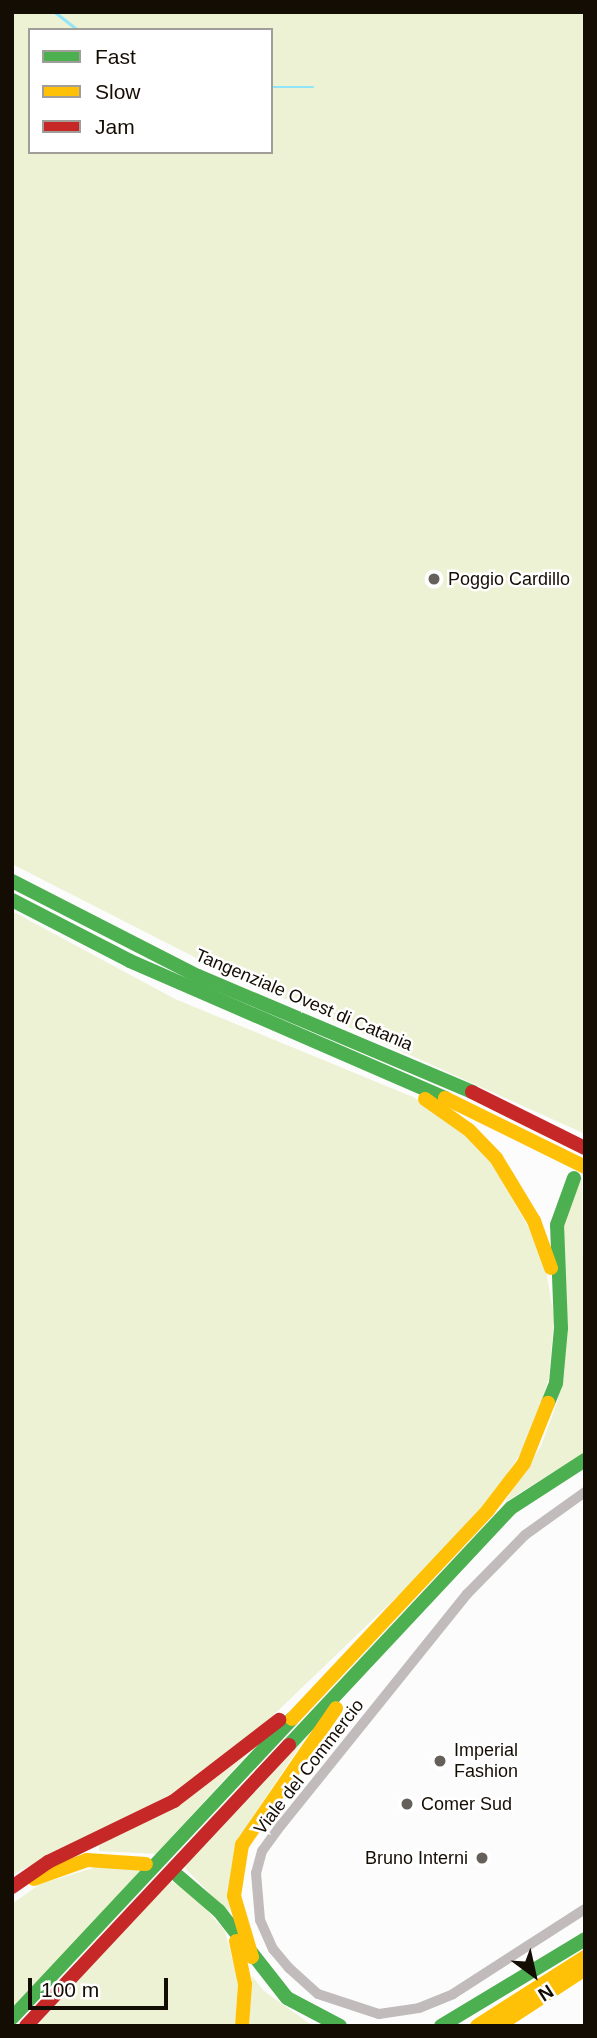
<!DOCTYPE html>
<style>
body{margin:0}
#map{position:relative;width:597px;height:2038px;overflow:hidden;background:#fcfcfc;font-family:Arial,sans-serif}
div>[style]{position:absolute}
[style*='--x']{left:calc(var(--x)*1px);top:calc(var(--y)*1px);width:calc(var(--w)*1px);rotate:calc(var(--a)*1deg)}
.green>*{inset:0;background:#edf2d4}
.stream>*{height:2.5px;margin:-1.25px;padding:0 1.25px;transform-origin:1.25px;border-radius:1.25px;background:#90e4f9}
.street>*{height:10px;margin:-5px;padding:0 5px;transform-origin:5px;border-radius:5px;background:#c1bbbc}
.fast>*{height:14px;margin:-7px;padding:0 7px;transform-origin:7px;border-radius:7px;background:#4caf50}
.slow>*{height:14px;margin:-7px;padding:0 7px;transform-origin:7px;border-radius:7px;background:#ffc107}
.jam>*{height:14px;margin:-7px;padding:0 7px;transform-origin:7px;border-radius:7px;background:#c62828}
.dots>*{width:19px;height:19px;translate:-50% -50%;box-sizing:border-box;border:4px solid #fff;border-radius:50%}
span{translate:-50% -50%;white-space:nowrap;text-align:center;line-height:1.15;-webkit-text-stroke:5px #fff;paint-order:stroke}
.poi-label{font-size:18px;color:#140d03}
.left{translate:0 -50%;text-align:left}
.right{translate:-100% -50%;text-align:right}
.street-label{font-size:18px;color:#140d03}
.frame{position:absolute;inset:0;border:14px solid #140d03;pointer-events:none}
.legend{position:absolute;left:28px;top:28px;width:245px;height:126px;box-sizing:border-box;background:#fff;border:2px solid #a19e9a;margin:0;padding:9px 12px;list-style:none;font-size:21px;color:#140d03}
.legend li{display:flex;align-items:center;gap:14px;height:35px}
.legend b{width:35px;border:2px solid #a19e9a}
.north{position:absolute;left:499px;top:1940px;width:70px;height:70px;-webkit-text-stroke:5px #fff;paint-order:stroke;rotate:147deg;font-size:19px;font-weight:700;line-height:28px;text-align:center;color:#140d03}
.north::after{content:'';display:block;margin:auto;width:24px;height:32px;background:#140d03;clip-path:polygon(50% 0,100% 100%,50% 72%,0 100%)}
.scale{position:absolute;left:28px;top:1978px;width:140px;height:32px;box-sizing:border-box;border:4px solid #140d03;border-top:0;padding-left:9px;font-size:21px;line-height:24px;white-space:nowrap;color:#140d03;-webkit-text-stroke:5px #fff;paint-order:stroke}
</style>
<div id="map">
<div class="green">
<div style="clip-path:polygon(evenodd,12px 12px,585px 12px,585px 1134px,204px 962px,12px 864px,12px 12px,30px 30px,271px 30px,271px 152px,30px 152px,30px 30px)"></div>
<div style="clip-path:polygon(12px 911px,175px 999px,413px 1097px,438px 1112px,484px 1150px,543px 1253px,554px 1317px,549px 1377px,531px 1437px,496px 1491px,413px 1581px,232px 1755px,177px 1791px,12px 1875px)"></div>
<div style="clip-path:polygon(582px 1176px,585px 1452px,505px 1502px,541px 1446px,558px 1400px,561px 1233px)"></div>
<div style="clip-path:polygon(303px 1741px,246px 1827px,229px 1913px,184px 1867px)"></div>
<div style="clip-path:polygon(255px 1746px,156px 1854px,99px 1851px,99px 1845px)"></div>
<div style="clip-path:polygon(100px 1866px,142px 1870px,12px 2009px,12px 1904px,40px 1884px)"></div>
<div style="clip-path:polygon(170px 1881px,190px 1891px,225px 1931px,238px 1981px,235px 2026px,36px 2026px)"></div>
<div style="clip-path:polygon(252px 1976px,264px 1991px,313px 2026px,249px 2026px)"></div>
</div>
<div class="stream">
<div style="--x:55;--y:12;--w:29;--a:38"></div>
<div style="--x:271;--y:87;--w:42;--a:0"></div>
</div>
<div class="street">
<div style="--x:585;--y:1492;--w:74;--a:144.4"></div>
<div style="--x:525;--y:1535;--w:83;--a:134.5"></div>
<div style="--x:467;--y:1594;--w:297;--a:128.8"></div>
<div style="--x:281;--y:1825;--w:32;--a:126"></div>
<div style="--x:262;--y:1851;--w:23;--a:105"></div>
<div style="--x:256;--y:1873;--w:47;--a:85.1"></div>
<div style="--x:260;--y:1920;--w:32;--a:66"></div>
<div style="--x:273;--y:1949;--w:25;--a:50"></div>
<div style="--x:289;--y:1968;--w:39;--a:42"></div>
<div style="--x:318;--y:1994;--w:64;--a:18.2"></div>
<div style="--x:379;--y:2014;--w:40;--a:-8.5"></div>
<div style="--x:419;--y:2008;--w:37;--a:-22"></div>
<div style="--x:453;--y:1994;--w:157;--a:-32.8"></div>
</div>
<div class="fast">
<div style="--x:12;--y:881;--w:209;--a:27.1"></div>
<div style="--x:198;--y:976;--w:298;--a:22.9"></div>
<div style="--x:12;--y:900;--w:133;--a:27.3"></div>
<div style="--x:130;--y:961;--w:344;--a:23.5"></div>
<div style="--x:548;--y:1403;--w:22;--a:-68"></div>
<div style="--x:556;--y:1383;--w:55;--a:-84.8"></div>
<div style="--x:561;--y:1328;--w:103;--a:-92.2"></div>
<div style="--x:557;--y:1225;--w:50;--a:-70.1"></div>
<div style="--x:289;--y:1745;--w:325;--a:-46.9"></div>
<div style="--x:511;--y:1508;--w:88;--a:-33"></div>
<div style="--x:178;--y:1876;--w:54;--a:40.5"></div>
<div style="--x:219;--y:1911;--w:110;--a:52"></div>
<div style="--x:287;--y:1998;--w:60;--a:27.8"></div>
<div style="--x:12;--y:2018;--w:410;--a:-46.9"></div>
<div style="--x:441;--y:2026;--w:168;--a:-31.1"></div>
</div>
<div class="slow">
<div style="--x:445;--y:1098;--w:156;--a:26.2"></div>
<div style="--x:425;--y:1099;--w:54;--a:35.2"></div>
<div style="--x:469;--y:1130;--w:39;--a:46"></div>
<div style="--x:496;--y:1158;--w:74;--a:58.9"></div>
<div style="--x:534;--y:1221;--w:50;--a:70.1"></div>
<div style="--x:292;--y:1719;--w:287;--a:-46.8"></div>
<div style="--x:488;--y:1510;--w:59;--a:-52.5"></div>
<div style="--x:524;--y:1463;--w:65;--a:-68.2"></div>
<div style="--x:34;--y:1879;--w:56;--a:-19.7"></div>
<div style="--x:87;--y:1860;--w:59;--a:3.9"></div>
<div style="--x:236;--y:1941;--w:44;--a:78.2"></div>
<div style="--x:245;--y:1984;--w:42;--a:94.1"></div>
<div style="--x:252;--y:1957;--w:64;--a:-106.4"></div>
<div style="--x:234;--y:1896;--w:52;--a:-81.1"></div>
<div style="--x:242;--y:1845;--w:166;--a:-55.5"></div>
<div style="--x:477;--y:2026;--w:128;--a:-32.6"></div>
<div style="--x:498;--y:2026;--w:104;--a:-33.2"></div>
</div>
<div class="jam">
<div style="--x:472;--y:1092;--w:126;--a:26.4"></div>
<div style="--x:12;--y:1887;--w:44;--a:-34.8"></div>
<div style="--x:48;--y:1862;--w:140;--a:-25.8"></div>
<div style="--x:174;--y:1801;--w:133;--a:-37.6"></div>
<div style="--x:26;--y:2026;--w:385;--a:-46.9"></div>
</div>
<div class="dots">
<div style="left:434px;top:579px;background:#65615a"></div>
<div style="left:440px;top:1761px;background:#65615a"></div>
<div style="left:407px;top:1804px;background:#65615a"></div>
<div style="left:482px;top:1858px;background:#65615a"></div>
</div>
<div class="poi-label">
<span class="left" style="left:448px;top:579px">Poggio Cardillo</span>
<span class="left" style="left:454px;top:1761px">Imperial<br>Fashion</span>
<span class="left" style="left:421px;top:1804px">Comer Sud</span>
<span class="right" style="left:468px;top:1858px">Bruno Interni</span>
</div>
<div class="street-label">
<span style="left:304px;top:1000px;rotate:23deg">Tangenziale Ovest di Catania</span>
<span style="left:309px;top:1767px;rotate:-52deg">Viale del Commercio</span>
</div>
<div class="frame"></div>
<ul class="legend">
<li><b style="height:9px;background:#4caf50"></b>Fast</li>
<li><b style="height:9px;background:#ffc107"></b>Slow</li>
<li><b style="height:9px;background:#c62828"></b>Jam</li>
</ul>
<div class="north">N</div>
<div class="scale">100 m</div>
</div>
